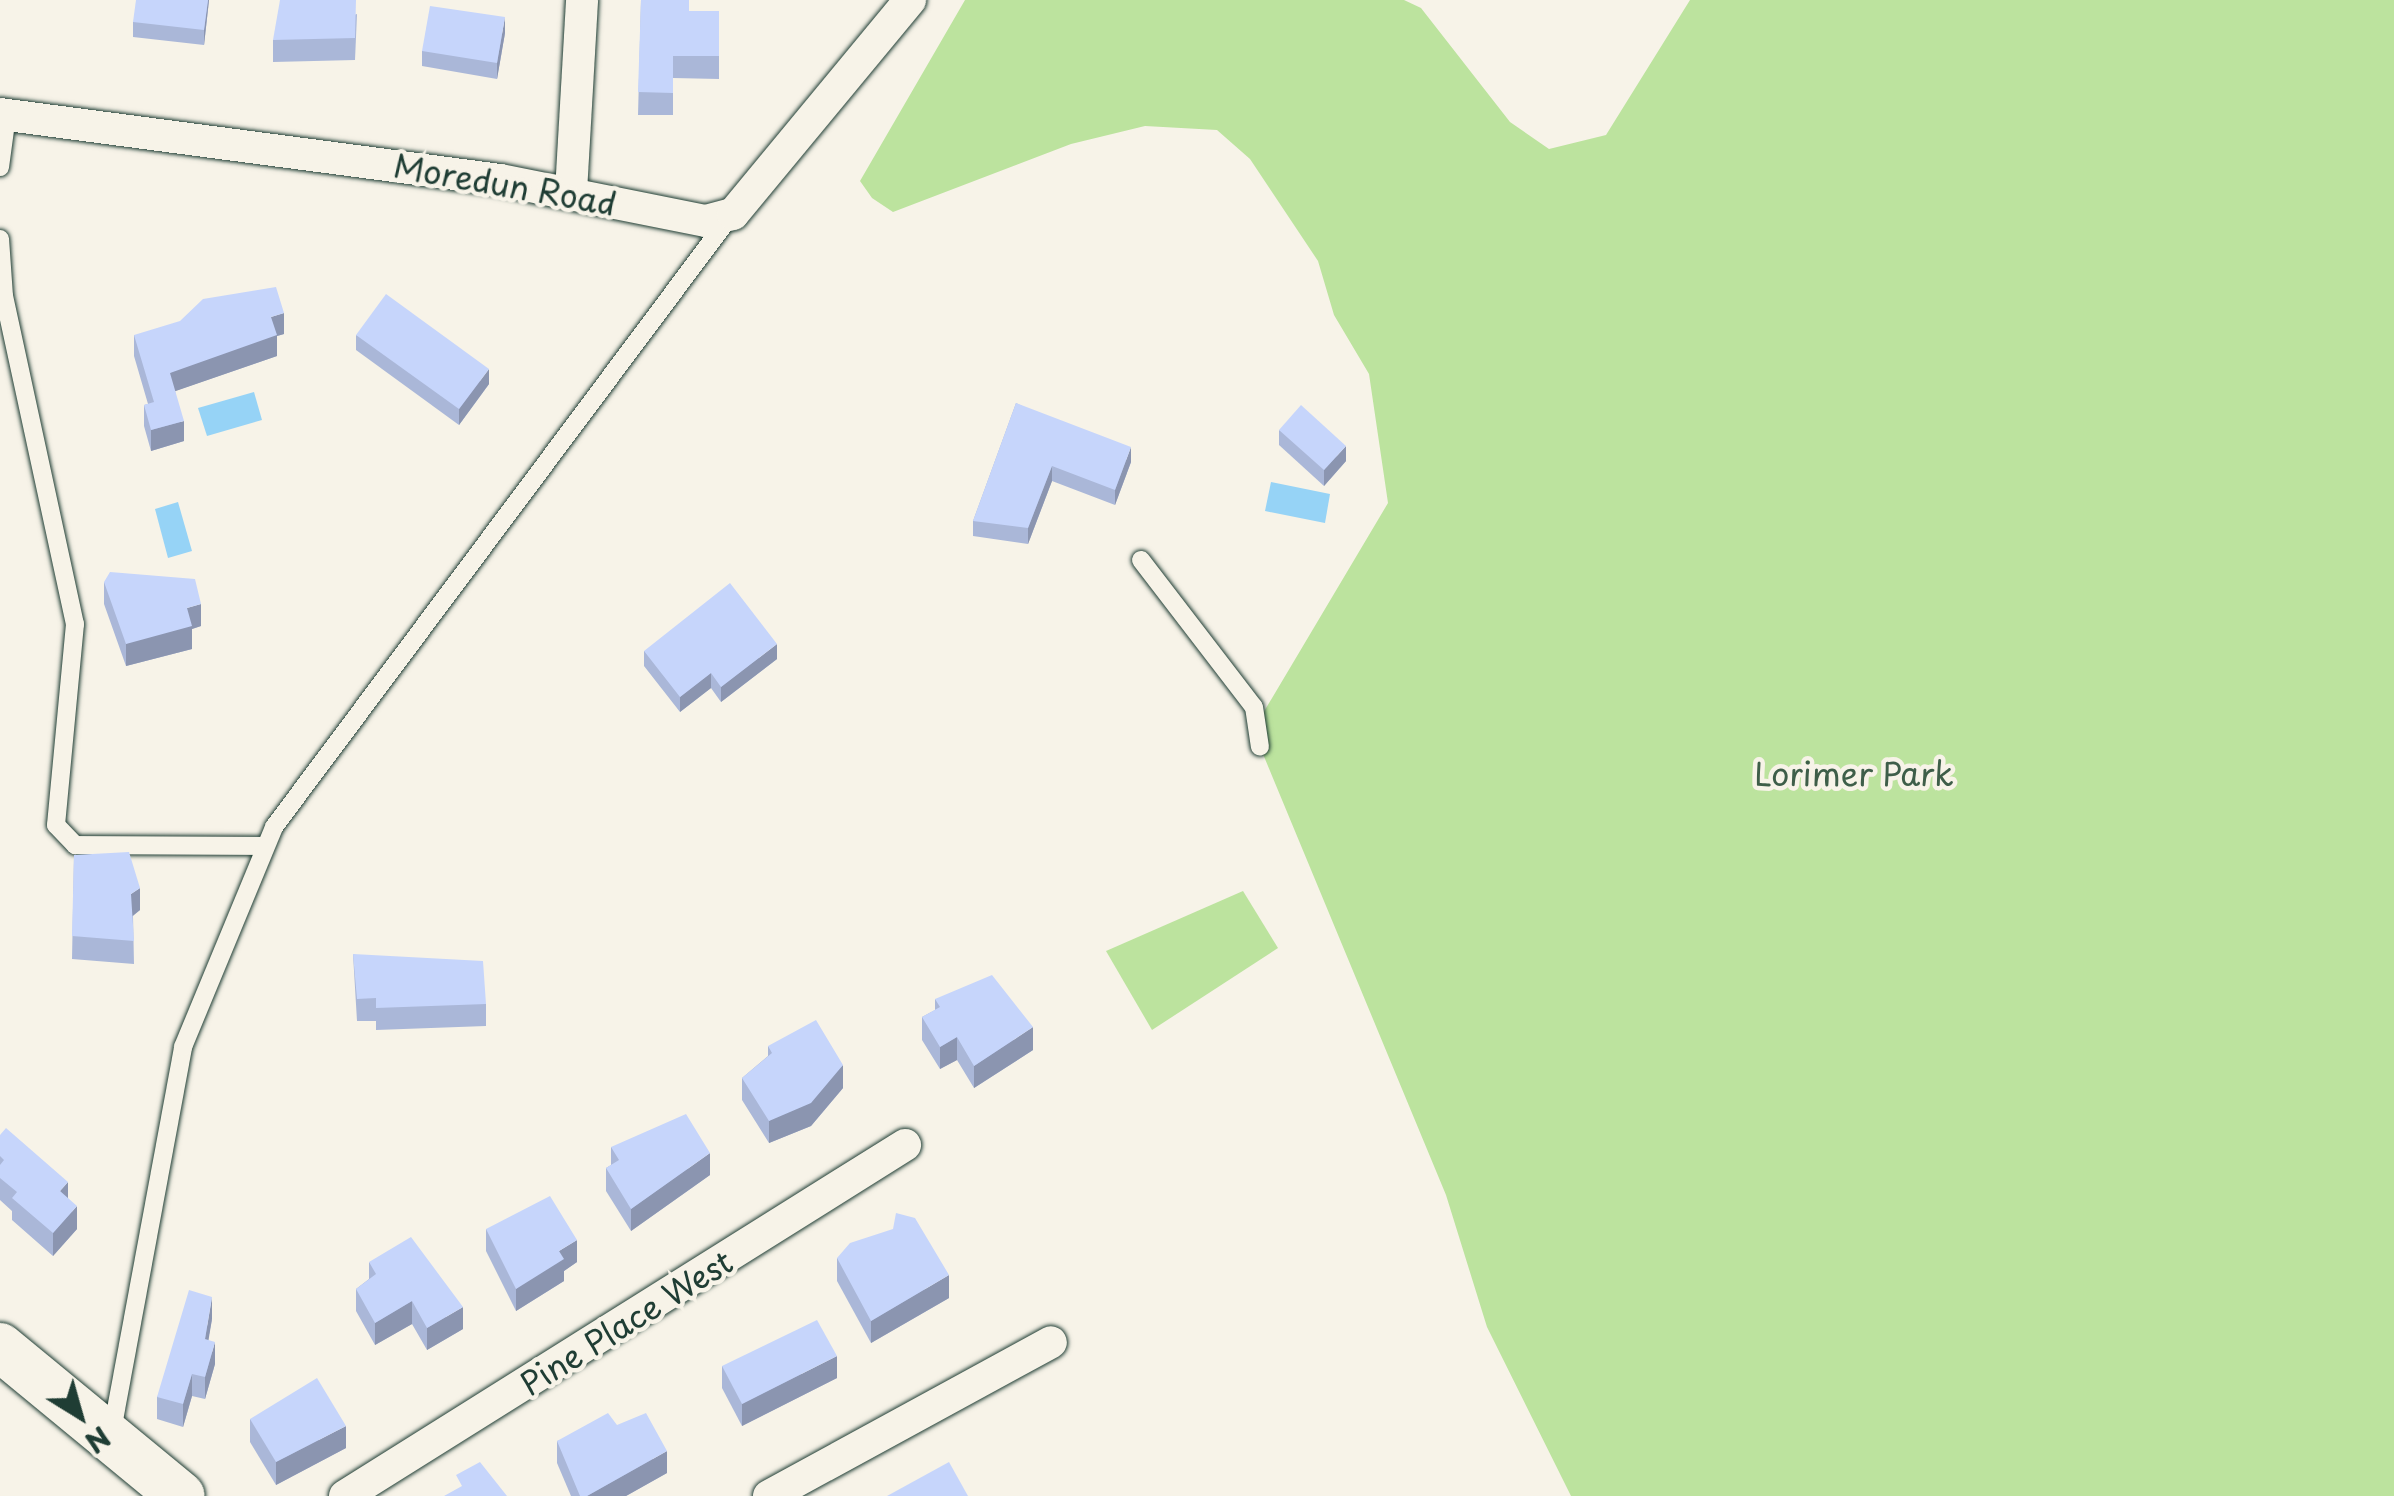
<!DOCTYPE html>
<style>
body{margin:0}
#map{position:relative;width:2394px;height:1496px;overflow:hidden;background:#f7f3e8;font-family:"Playpen Sans",sans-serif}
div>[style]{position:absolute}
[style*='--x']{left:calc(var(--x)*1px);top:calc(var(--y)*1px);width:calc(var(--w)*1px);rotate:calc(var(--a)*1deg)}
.green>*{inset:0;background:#bce39e}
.water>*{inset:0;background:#96d3f6}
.roads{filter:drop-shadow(0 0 2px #1f3d34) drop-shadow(0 0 2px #1f3d34)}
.lane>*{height:18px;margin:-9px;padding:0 9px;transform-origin:9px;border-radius:9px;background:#f7f3e8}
.street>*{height:32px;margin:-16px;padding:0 16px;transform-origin:16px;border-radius:16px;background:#f7f3e8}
.secondary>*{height:48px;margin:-24px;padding:0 24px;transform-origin:24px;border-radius:24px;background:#f7f3e8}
.wall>*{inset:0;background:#aab7d8}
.shaded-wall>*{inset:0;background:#8b95b0}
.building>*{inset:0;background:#c6d5fb}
span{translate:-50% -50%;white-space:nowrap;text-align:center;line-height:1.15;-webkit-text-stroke:9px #f7f3e8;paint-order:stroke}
.street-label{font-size:32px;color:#1f3d34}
.park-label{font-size:32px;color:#3e5e49}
.north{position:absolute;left:30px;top:1366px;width:100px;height:100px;-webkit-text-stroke:8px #f7f3e8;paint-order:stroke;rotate:143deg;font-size:28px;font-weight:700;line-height:40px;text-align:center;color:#1f3d34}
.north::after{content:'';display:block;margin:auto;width:35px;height:45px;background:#1f3d34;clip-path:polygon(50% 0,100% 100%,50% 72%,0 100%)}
</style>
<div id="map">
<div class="green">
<div style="clip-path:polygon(965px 0,1404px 0,1421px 8px,1510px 122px,1549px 149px,1606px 135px,1690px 0,2394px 0,2394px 1496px,1571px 1496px,1487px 1327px,1446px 1195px,1253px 730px,1388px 503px,1369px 374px,1334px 315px,1318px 261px,1250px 159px,1217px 130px,1145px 126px,1071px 144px,893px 212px,872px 198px,860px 181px)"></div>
<div style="clip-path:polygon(1243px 891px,1278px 948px,1152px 1030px,1106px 951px)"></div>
</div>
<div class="water">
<div style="clip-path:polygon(254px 392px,262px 420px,207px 436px,198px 408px)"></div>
<div style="clip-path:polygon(1271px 482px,1330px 494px,1325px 523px,1265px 511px)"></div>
<div style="clip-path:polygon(178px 502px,192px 551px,168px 558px,155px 509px)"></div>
</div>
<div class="roads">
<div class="lane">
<div style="--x:0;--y:167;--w:52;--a:-82.3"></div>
<div style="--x:0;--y:239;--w:57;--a:86"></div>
<div style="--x:4;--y:296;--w:336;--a:77.8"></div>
<div style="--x:75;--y:624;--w:202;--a:95.4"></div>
<div style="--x:56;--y:825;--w:28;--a:46"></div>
<div style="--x:75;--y:845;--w:190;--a:0.3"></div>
<div style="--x:1141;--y:560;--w:185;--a:52.5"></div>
<div style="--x:1254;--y:707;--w:40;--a:81.5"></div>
<div style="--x:112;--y:1431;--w:391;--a:-79.5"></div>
<div style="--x:183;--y:1047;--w:238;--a:-67.5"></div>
<div style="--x:274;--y:827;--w:760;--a:-53.24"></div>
</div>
<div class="street">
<div style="--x:0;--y:114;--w:504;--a:7.52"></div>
<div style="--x:500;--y:180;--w:210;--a:11.3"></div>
<div style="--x:706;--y:221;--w:28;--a:-15"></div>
<div style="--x:733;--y:214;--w:278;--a:-50.4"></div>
<div style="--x:571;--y:192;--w:192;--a:-86.7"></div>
<div style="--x:345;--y:1496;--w:661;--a:-32.08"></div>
<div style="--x:769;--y:1496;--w:321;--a:-28.6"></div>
</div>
<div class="secondary">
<div style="--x:0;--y:1347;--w:234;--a:39.5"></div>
</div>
</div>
<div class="wall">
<div style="clip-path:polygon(209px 0,204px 45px,133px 37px,133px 22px)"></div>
<div style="clip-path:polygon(641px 0,689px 11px,719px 11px,719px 79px,673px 78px,673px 115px,638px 115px)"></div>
<div style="clip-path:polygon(357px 14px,355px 60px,273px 62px,273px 40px)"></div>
<div style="clip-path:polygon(505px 33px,497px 79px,422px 66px,422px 51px)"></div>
<div style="clip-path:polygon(284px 334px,277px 336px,277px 356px,175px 391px,184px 441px,151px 451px,144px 426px,144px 405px,148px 404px,134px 356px,134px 335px)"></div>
<div style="clip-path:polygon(356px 335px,489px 384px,459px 425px,356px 350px)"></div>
<div style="clip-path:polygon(1016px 403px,1131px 462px,1115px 505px,1052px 481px,1028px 544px,973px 536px,973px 521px)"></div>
<div style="clip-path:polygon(1279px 430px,1346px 461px,1324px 486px,1279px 445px)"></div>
<div style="clip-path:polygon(104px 582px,201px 626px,192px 629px,192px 649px,126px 666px,104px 604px)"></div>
<div style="clip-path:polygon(644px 651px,777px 659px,721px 702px,711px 688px,680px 712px,644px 666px)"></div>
<div style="clip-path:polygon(74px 855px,140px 910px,133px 916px,134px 964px,72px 959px)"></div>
<div style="clip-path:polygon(353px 954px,486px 1004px,486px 1026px,376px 1030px,376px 1021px,357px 1021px)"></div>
<div style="clip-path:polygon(935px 999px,1033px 1050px,974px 1088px,957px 1060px,940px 1069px,922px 1040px,922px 1017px,935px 1010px)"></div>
<div style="clip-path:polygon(768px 1046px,843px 1088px,811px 1126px,769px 1143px,742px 1100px,742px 1078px,768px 1056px)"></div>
<div style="clip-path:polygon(0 1135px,68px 1198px,77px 1229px,53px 1256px,12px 1220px,12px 1211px,0 1200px)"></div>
<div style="clip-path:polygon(611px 1147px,710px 1175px,631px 1231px,606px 1191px,606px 1168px,611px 1165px)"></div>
<div style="clip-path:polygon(486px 1229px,577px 1262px,564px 1271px,564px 1281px,516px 1311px,486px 1251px)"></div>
<div style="clip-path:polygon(837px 1258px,949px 1298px,871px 1343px,837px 1281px)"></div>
<div style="clip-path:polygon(369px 1262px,463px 1329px,427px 1350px,412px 1324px,375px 1345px,356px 1311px,356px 1289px,369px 1279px)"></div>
<div style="clip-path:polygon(212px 1319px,208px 1340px,215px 1364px,205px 1399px,192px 1396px,183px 1427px,157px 1419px,157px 1397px)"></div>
<div style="clip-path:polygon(722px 1366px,837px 1378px,742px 1426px,722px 1388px)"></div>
<div style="clip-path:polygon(250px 1419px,346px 1448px,276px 1485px,250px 1442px)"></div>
<div style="clip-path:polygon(617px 1425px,667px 1473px,626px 1496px,571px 1496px,557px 1463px,557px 1441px)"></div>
</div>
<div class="shaded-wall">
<div style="clip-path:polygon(208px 0,209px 0,204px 45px,204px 30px)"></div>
<div style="clip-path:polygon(505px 17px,505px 33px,497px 79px,497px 63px)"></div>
<div style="clip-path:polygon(284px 313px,284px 334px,277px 336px,277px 356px,170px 393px,170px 373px,271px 317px)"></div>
<div style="clip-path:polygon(489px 369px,489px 384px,459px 425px,459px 409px)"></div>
<div style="clip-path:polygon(184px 421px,184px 441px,151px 451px,151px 430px)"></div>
<div style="clip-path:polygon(1346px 446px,1346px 461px,1324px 486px,1324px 470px)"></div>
<div style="clip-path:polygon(1131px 447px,1131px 462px,1115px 505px,1115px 490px)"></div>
<div style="clip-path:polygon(1052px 466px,1052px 481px,1028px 544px,1028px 528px)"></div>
<div style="clip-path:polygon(201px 604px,201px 626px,192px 629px,192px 649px,126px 666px,126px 644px,187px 608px)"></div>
<div style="clip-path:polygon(777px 644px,777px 659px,721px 702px,721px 687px)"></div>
<div style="clip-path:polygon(711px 673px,711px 688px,680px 712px,680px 697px)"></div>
<div style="clip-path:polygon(140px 888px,140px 910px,131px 917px,131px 894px)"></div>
<div style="clip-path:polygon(1033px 1027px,1033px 1050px,974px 1088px,974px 1066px)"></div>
<div style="clip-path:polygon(957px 1037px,957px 1060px,940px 1069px,940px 1047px)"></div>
<div style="clip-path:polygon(843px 1065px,843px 1088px,811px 1126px,769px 1143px,769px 1121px)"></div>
<div style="clip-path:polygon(710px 1153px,710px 1175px,631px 1231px,631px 1209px)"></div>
<div style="clip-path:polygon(68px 1182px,68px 1204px,60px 1191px)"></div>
<div style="clip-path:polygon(77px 1206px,77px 1229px,53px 1256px,53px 1233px)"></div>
<div style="clip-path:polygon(577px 1240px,577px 1262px,564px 1271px,564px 1281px,516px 1311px,516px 1289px,559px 1251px)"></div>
<div style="clip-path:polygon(949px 1275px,949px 1298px,871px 1343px,871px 1321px)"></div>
<div style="clip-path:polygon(212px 1297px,212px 1319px,205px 1361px,205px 1339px)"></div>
<div style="clip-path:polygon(412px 1301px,412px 1324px,375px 1345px,375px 1323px)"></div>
<div style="clip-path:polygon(463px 1307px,463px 1329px,427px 1350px,427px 1328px)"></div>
<div style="clip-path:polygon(215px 1342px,215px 1364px,205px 1399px,205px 1377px)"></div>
<div style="clip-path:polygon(837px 1356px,837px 1378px,742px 1426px,742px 1404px)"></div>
<div style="clip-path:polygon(192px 1374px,192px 1396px,183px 1427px,183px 1404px)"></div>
<div style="clip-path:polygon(346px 1426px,346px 1448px,276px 1485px,276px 1462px)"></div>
<div style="clip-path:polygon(667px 1451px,667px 1473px,626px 1496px,587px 1496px)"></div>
</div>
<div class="building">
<div style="clip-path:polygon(136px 0,208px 0,204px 30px,133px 22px)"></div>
<div style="clip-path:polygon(280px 0,356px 0,355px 38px,273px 40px)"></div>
<div style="clip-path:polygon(641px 0,689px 0,689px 11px,719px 11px,719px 56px,673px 56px,673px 93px,638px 92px)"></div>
<div style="clip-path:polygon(430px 6px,505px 17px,497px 63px,422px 51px)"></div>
<div style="clip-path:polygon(276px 287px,284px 313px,271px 317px,277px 335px,170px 373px,184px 421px,151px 430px,144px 405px,154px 402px,134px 335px,180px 321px,203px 299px)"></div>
<div style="clip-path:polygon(386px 294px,489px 369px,459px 409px,356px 335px)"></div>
<div style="clip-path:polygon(1016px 403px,1131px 447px,1115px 490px,1052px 466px,1028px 528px,973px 521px)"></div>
<div style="clip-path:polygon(1301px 405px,1346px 446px,1324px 470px,1279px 430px)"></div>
<div style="clip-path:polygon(110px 572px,195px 579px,201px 604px,187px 608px,192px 626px,126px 644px,104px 582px)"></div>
<div style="clip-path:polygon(730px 583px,777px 644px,721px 687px,711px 673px,680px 697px,644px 651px)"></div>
<div style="clip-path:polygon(129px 852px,140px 888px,131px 894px,134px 941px,72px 936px,74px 855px)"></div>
<div style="clip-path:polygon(353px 954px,483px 961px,486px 1004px,376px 1008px,376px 998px,357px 999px)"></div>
<div style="clip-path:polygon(992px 975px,1033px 1027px,974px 1066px,957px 1037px,940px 1047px,922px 1017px,940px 1007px,935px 999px)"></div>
<div style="clip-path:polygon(816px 1020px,843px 1065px,811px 1103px,769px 1121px,742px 1078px,772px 1053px,768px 1046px)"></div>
<div style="clip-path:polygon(686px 1114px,710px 1153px,631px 1209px,606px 1168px,619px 1160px,611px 1147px)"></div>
<div style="clip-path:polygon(6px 1128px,68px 1182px,60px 1191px,77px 1206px,53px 1233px,12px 1198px,17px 1192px,0 1178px,0 1165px,4px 1160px,0 1156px,0 1135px)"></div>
<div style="clip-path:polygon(550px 1196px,577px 1240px,559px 1251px,564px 1259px,516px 1289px,486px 1229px)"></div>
<div style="clip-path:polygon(896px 1213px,915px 1218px,949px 1275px,871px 1321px,837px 1258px,850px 1243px,893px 1229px)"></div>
<div style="clip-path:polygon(411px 1237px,463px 1307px,427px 1328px,412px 1301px,375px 1323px,356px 1289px,376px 1274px,369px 1262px)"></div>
<div style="clip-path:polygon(189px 1290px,212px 1297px,205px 1339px,215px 1342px,205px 1377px,192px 1374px,183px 1404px,157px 1397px)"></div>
<div style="clip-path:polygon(817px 1320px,837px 1356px,742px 1404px,722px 1366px)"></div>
<div style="clip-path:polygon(317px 1378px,346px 1426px,276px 1462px,250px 1419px)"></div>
<div style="clip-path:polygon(608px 1413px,617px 1425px,646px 1413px,667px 1451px,587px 1496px,580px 1496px,557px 1441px)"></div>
<div style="clip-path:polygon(480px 1462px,507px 1496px,444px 1496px,462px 1486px,456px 1475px)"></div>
<div style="clip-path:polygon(949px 1462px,968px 1496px,887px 1496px)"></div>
</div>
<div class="street-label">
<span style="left:505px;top:184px;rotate:10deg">Moredun Road</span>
<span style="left:626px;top:1322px;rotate:-32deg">Pine Place West</span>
</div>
<div class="park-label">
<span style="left:1854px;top:773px">Lorimer Park</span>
</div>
<div class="north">N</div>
</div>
